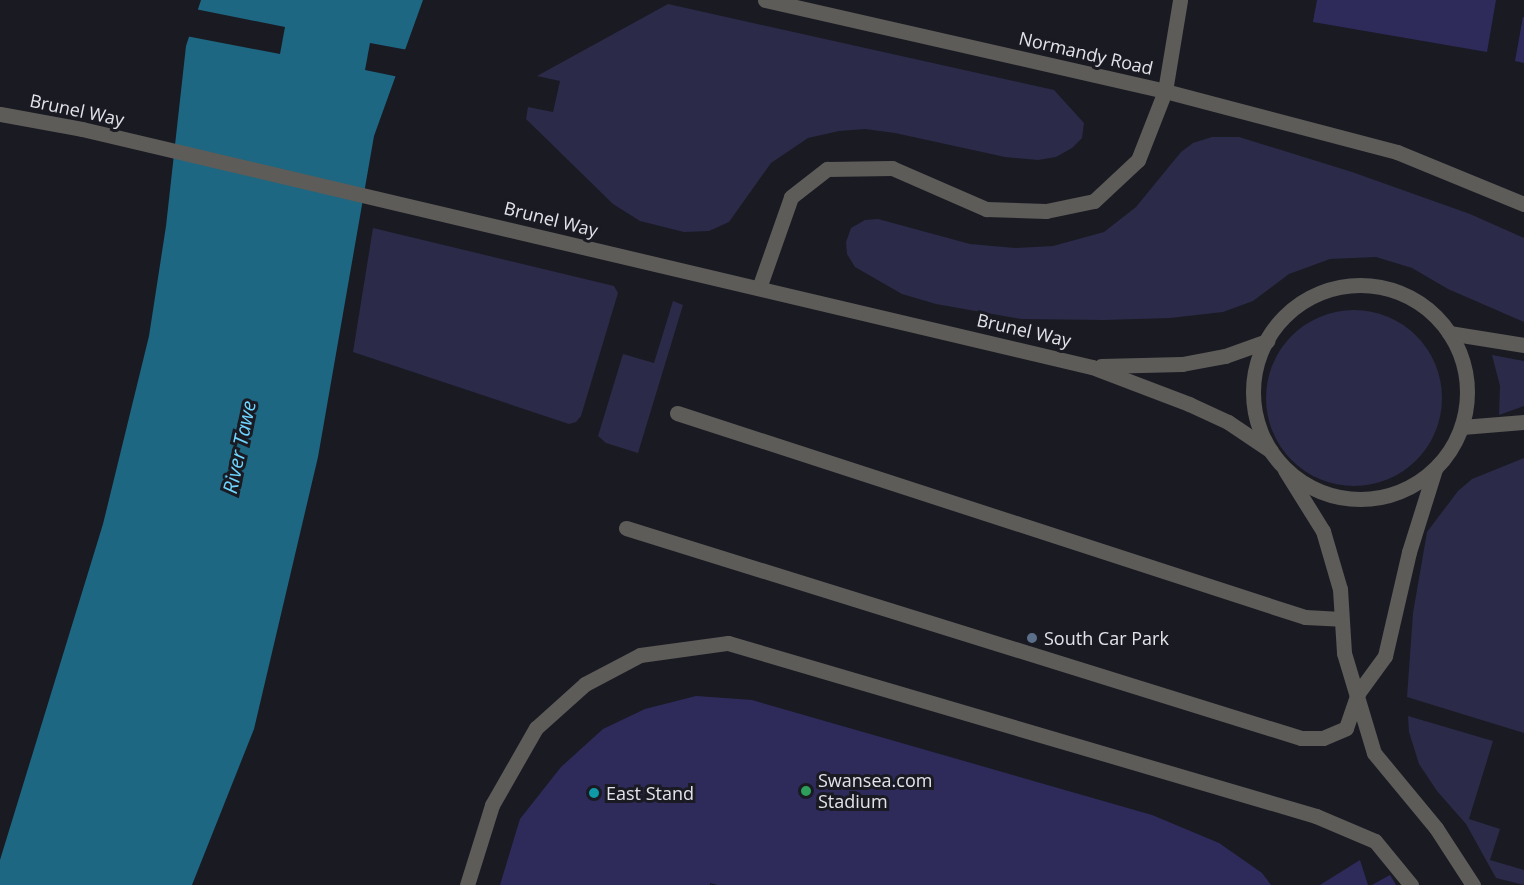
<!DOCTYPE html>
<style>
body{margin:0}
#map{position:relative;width:1524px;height:885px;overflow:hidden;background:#1a1a23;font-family:"Open Sans",sans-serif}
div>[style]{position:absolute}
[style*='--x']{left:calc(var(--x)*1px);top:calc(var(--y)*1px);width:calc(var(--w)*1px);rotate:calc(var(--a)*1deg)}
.green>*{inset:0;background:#2b2a48}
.round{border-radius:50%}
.water>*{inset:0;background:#1d6782}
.pier>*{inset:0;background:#1a1a23}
.building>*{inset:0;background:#2e2b5b}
.lane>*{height:15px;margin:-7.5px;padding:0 7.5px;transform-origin:7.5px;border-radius:7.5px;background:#5e5c58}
.street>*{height:15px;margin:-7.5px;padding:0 7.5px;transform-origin:7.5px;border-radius:7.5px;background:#5e5c58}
.street>.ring{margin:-7.5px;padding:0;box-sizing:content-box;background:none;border:15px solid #5e5c58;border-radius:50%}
.dots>*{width:16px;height:16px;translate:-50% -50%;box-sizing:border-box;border:3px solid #1a1a23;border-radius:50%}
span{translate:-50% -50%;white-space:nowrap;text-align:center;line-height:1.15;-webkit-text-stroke:6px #1a1a23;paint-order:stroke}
.street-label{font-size:18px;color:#e3e3e9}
.poi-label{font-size:18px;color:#e3e3e9}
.left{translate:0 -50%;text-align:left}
.water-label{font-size:20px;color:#6ed5ff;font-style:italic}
</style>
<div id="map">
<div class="green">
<div style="clip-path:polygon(668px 4px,1054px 90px,1084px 123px,1082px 138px,1072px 148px,1056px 157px,1038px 160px,1005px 157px,895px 133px,865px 129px,839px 131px,808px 138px,771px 163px,729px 222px,709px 231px,684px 232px,640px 221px,613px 204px,526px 119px,528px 107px,553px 112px,560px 81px,537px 76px)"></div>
<div style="clip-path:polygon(1212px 137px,1239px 137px,1352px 172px,1470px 214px,1524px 238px,1524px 322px,1448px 289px,1412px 268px,1376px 257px,1330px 259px,1289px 274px,1253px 301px,1223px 312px,1170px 318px,1104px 320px,1021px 319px,936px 304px,902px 294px,855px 267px,847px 254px,846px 242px,851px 228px,865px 220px,878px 219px,970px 244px,1015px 248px,1053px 246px,1104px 232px,1136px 207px,1181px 152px,1193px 143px)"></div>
<div style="clip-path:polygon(373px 228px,614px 286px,618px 293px,581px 416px,576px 422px,569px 424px,353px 352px)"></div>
<div style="clip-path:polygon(673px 301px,683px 305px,638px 453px,606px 443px,598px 436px,623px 354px,654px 363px)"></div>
<div class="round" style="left:1266px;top:310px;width:176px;height:176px"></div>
<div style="clip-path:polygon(1492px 355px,1524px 361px,1524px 406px,1499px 415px,1500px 386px)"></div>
<div style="clip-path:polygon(1524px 458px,1524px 733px,1407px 697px,1413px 613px,1427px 532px,1458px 491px,1472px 479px)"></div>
<div style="clip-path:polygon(1408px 716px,1493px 741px,1469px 819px,1500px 829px,1490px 860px,1524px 870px,1524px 885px,1496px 878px,1466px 824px,1437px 791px,1419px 764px,1409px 732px)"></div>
</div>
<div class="water">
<div style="clip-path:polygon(201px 0,423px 0,374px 136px,318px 457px,254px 729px,192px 885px,0 885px,0 860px,103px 524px,149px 336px,166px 226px,186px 46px)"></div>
</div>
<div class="pier">
<div style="clip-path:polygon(195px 9px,285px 27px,280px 54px,186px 36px)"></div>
<div style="clip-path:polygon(370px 43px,408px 50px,399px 77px,365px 70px)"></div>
</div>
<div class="building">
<div style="clip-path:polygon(1317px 0,1496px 0,1487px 52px,1313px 22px)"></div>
<div style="clip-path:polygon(1523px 17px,1524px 17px,1524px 63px,1515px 61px)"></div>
<div style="clip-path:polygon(696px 696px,752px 700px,1152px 815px,1219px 843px,1262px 873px,1271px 885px,718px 885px,710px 883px,710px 885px,500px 885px,520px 819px,561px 767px,603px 729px,645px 709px)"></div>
<div style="clip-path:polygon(1360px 860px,1368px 885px,1320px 885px)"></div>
<div style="clip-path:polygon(1390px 875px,1396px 885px,1372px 885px)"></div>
</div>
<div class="lane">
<div style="--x:765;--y:0;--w:410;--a:12.8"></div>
<div style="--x:1165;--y:91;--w:240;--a:14.7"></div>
<div style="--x:1397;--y:152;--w:137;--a:22.3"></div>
<div style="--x:759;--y:288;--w:96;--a:-70.6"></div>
<div style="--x:791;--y:197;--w:46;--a:-37.9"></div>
<div style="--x:827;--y:169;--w:65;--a:-0.9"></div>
<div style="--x:892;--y:168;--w:103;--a:23.6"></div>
<div style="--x:986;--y:209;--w:60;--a:1.9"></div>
<div style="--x:1046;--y:211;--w:49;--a:-11.8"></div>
<div style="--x:1094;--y:201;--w:60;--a:-43"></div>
<div style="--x:1138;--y:160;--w:74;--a:-68.6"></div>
<div style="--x:1165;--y:91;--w:92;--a:-80.6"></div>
<div style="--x:677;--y:413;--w:660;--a:18"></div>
<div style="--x:1305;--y:617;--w:36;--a:3"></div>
<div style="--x:1285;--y:470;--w:72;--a:58.1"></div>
<div style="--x:1323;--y:531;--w:60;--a:73.7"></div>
<div style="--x:1340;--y:589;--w:64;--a:86.4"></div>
<div style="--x:1344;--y:653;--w:104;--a:73.3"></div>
<div style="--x:1374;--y:753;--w:97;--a:50.4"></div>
<div style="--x:1436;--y:828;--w:68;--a:57"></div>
<div style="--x:626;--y:528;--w:707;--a:17.28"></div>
<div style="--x:1301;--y:738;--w:22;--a:0"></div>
<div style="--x:1323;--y:738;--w:25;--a:-23"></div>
<div style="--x:1346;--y:728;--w:37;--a:-71"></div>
<div style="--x:1358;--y:693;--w:46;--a:-53.9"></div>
<div style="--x:1385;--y:656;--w:107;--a:-77"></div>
<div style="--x:1409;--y:552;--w:87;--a:-72.6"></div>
<div style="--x:467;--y:885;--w:84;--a:-72.6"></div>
<div style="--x:492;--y:805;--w:89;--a:-60.3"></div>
<div style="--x:536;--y:728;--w:66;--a:-41.9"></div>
<div style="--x:585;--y:684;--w:62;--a:-27.8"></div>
<div style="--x:640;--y:655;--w:89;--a:-7.8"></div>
<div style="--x:728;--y:643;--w:613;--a:16.39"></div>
<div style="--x:1316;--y:816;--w:64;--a:23"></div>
<div style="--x:1375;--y:841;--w:57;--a:50.7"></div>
</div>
<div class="street">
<div style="--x:0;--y:114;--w:83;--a:10.4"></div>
<div style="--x:82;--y:129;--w:1038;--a:13.26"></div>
<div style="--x:1092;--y:367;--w:104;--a:20.9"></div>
<div style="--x:1189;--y:404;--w:43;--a:24.8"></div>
<div style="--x:1228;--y:422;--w:52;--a:34"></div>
<div class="ring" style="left:1253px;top:285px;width:199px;height:199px"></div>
<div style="--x:1449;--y:333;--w:76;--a:9.1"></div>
<div style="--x:1101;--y:366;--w:81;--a:-1.4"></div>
<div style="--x:1182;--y:364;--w:44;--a:-10.5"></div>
<div style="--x:1225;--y:356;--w:45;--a:-19.7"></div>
<div style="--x:1462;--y:427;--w:62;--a:-4.6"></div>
</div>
<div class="dots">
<div style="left:1032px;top:638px;background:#5c6f8a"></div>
<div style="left:806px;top:791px;background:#2e9e5b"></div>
<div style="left:594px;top:793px;background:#0f9aa8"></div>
</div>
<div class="street-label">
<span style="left:1086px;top:53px;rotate:13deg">Normandy Road</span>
<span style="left:77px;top:110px;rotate:12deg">Brunel Way</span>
<span style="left:551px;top:219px;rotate:14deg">Brunel Way</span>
<span style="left:1024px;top:330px;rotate:13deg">Brunel Way</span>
</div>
<div class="poi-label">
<span class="left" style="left:1044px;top:638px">South Car Park</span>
<span class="left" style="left:818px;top:791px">Swansea.com<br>Stadium</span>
<span class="left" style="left:606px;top:793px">East Stand</span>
</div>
<div class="water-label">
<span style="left:239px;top:447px;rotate:-78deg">River Tawe</span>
</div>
</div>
